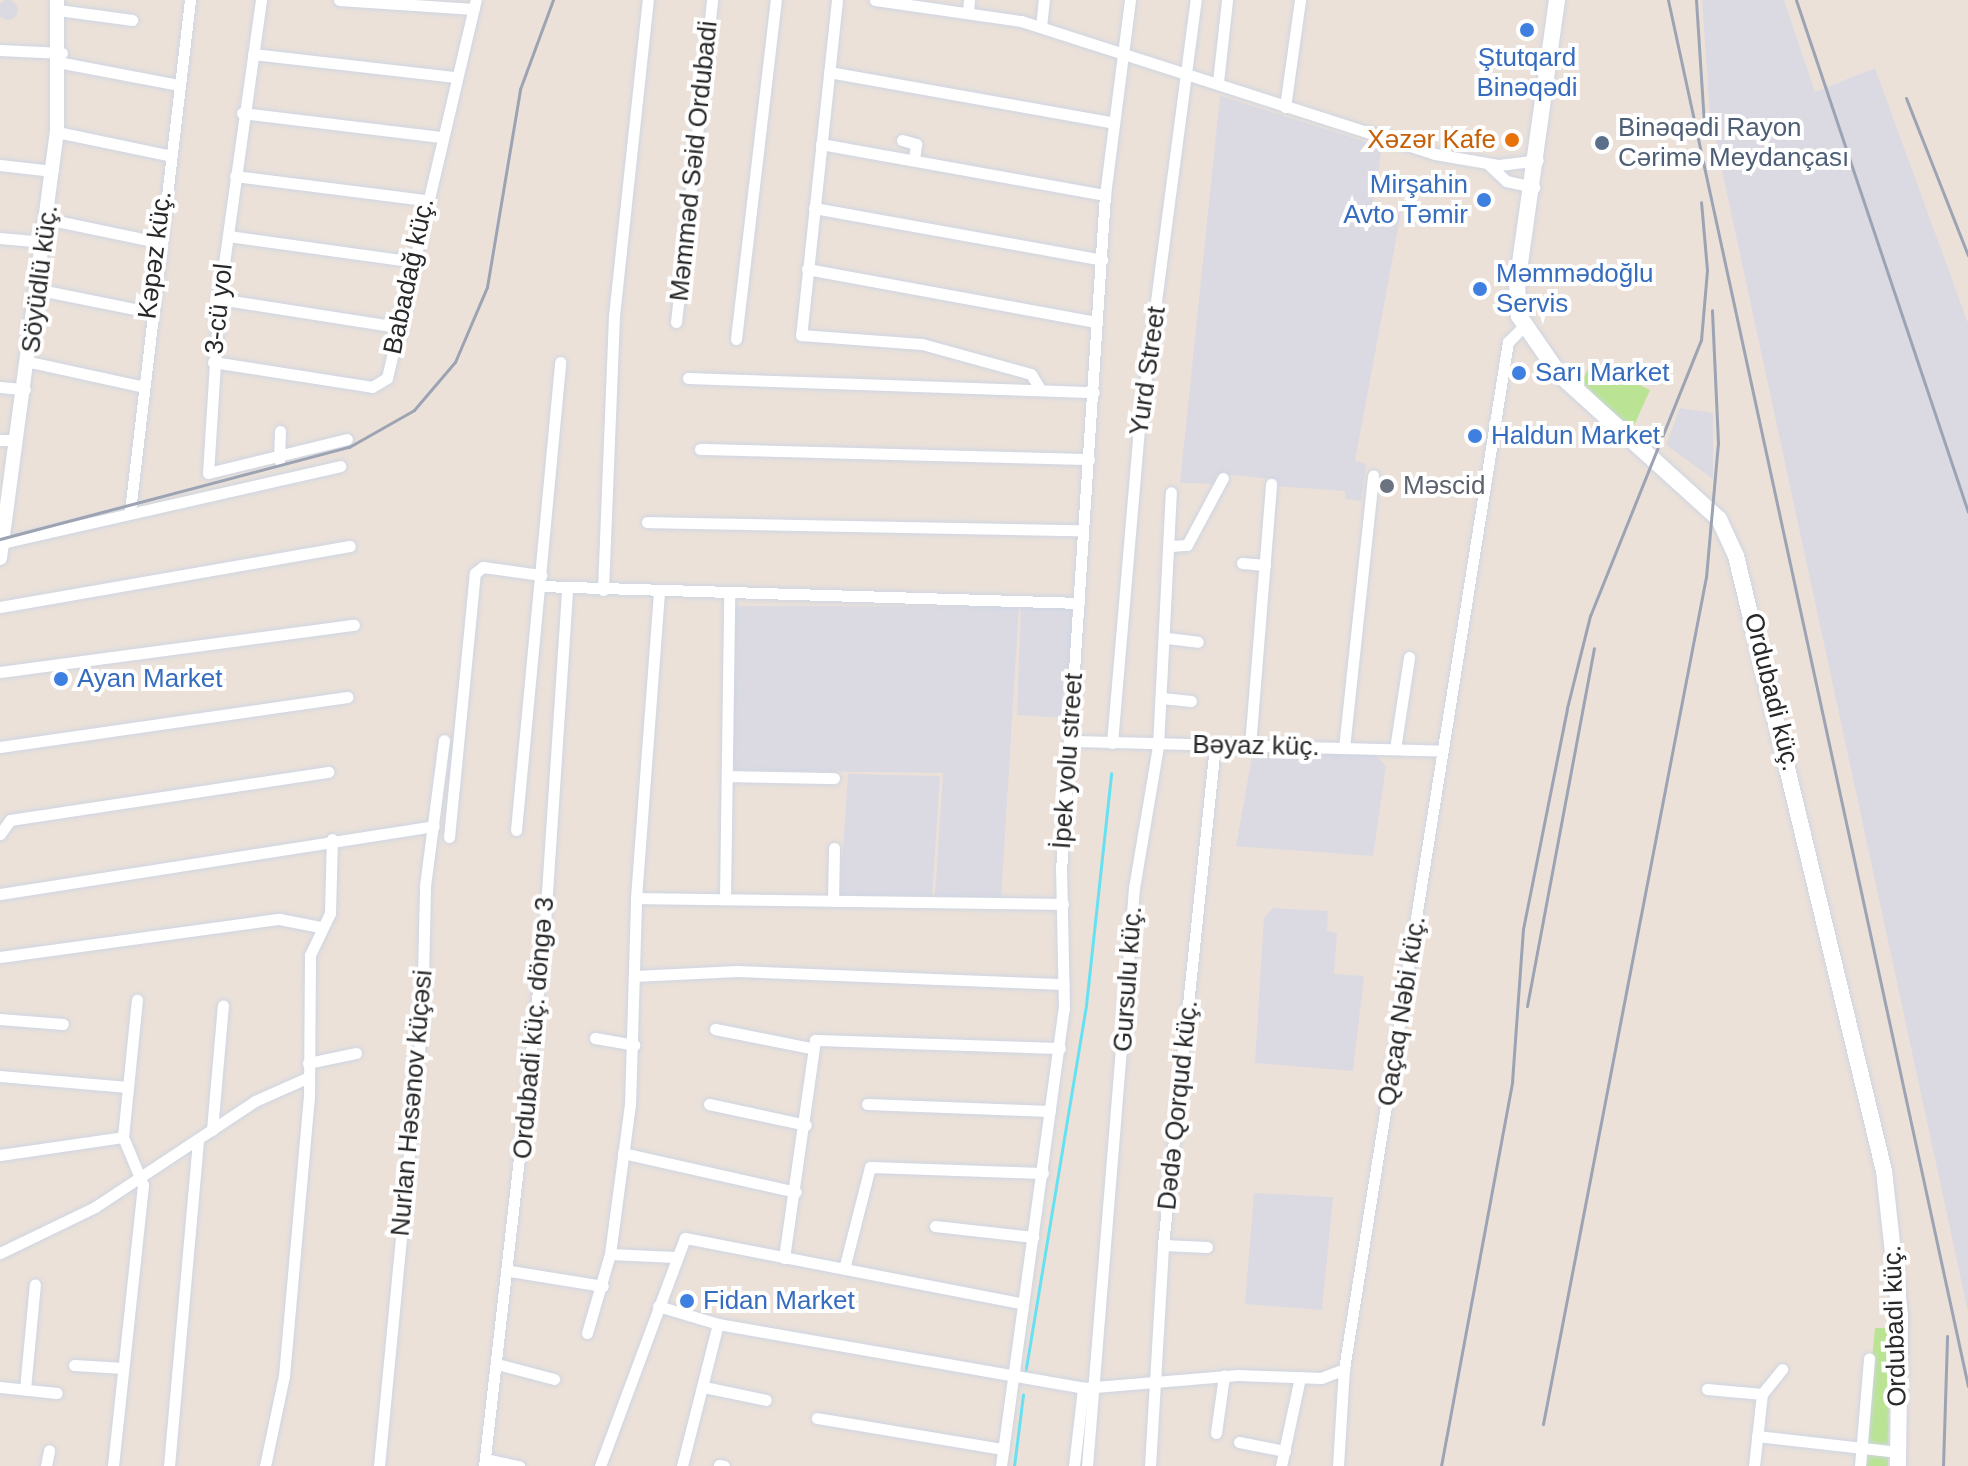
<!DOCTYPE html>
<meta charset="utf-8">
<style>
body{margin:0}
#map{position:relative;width:1968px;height:1466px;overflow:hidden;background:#ebe1d9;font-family:Arial,sans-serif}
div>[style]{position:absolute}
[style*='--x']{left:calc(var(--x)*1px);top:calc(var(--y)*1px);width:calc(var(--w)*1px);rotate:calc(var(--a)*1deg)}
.industrial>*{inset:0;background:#dbdae3}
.round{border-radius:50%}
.green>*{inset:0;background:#bae493}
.stream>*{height:3px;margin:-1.5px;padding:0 1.5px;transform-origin:1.5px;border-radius:1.5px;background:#67e1f2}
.roads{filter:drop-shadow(0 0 2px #ced5e2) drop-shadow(0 0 2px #ced5e2)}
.minor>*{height:11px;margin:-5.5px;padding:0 5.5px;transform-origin:5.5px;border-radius:5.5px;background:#fff}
.tertiary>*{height:14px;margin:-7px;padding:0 7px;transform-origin:7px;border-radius:7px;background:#fff}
.secondary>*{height:16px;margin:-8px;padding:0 8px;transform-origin:8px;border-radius:8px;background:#fff}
.rail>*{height:3px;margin:-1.5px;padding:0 1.5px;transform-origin:1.5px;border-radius:1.5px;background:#9ca3b3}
.dots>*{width:22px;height:22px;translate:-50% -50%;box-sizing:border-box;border:4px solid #fff;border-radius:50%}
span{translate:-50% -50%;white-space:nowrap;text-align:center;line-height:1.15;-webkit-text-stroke:8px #fff;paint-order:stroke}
.shop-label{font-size:26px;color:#366cbe}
.right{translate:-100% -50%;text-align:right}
.left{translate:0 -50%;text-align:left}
.service-label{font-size:26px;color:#4e5e75}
.food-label{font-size:26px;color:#c56008}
.street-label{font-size:26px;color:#282828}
.worship-label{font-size:26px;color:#5b616d}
</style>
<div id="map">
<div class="industrial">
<div class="round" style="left:-2px;top:0;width:20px;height:20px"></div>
<div style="clip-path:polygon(1702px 0,1784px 0,1815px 92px,1875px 68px,1968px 323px,1968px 1312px,1710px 115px)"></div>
<div style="clip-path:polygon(1220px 96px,1382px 147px,1372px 210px,1401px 213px,1355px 461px,1366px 464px,1361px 501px,1345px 499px,1345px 491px,1275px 486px,1275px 479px,1217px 474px,1215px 484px,1180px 483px)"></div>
<div style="clip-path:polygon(1680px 408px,1713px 413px,1713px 479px,1666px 445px)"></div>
<div style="clip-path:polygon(735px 606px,1019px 607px,1001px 898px,935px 896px,943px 773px,733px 770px)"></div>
<div style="clip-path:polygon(1021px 607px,1072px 608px,1068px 718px,1017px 715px)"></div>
<div style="clip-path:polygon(1253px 751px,1374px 754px,1386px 766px,1373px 856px,1236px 846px)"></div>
<div style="clip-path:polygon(848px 774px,940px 776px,932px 896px,840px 895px)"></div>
<div style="clip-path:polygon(1273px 908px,1328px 911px,1327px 931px,1337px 933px,1334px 974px,1364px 976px,1353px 1071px,1255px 1063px,1264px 918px)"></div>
<div style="clip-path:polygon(1254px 1193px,1333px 1197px,1322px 1310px,1245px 1304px)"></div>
</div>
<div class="green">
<div style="clip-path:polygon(1591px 362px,1650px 390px,1631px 432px,1582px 382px)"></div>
<div style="clip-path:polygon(1875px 1328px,1890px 1328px,1888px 1466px,1862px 1466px)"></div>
</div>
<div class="stream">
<div style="--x:1025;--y:1374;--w:374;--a:-80.6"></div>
<div style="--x:1086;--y:1005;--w:233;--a:-83.8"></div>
<div style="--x:1014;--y:1466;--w:72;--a:-82.8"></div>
<div style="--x:1080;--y:1466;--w:41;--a:-83"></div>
</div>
<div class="roads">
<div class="minor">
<div style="--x:261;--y:0;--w:302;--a:98"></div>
<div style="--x:219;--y:299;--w:174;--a:93.6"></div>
<div style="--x:208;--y:473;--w:143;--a:-13.7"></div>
<div style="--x:339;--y:0;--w:135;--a:3.8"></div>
<div style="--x:837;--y:0;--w:337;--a:96.1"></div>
<div style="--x:801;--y:335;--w:121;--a:4.3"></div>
<div style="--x:922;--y:344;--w:113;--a:15.4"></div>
<div style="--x:1031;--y:374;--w:17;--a:59"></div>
<div style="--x:875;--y:0;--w:148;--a:8.2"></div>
<div style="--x:1021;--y:21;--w:435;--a:17.8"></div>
<div style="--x:1435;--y:154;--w:65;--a:9.8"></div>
<div style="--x:1499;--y:165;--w:39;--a:-7"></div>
<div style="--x:58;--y:10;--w:75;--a:7.7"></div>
<div style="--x:968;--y:12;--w:12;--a:-85"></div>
<div style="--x:1041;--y:27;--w:27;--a:-84"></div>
<div style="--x:0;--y:50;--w:62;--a:2.8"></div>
<div style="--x:253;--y:54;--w:204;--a:6.5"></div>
<div style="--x:63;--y:63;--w:117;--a:10.8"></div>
<div style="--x:829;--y:72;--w:285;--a:10.1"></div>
<div style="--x:1218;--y:82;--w:82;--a:-83.7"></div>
<div style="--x:1285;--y:107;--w:108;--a:-82"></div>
<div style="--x:242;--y:113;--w:198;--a:6.9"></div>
<div style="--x:57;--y:132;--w:112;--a:11.8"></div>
<div style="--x:902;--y:140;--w:15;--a:16"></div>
<div style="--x:916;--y:144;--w:16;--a:97"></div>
<div style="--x:821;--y:144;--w:289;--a:10.2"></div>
<div style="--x:1488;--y:164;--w:25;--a:43"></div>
<div style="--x:1506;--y:181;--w:29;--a:12"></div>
<div style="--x:0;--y:165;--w:53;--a:6.5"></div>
<div style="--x:235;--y:176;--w:191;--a:7.2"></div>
<div style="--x:814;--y:208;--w:293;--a:10.2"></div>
<div style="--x:47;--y:219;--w:112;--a:11.8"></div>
<div style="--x:228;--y:236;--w:183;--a:7.9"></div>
<div style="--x:0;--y:238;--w:44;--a:5.2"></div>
<div style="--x:807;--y:269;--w:295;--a:10.4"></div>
<div style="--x:40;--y:290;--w:111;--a:11.4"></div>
<div style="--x:219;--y:299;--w:181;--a:8.9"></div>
<div style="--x:676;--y:322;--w:324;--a:-83.6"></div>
<div style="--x:736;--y:339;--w:341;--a:-83.3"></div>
<div style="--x:30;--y:362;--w:113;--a:12.3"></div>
<div style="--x:213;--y:362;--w:161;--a:8.9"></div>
<div style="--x:372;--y:387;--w:17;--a:-31"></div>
<div style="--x:387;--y:378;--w:388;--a:-76.8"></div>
<div style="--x:688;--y:378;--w:406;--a:2"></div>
<div style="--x:0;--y:387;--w:25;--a:5"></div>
<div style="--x:0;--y:440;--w:16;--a:0"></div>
<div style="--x:700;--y:449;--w:389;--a:1.5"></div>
<div style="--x:279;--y:460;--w:29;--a:-88"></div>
<div style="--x:130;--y:511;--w:515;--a:-83.3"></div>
<div style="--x:647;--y:522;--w:436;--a:1.1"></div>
<div style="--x:2;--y:543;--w:347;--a:-12.8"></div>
<div style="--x:1171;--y:546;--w:16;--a:-4"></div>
<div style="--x:1187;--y:545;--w:76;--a:-61.8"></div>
<div style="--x:1242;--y:563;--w:23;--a:5"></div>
<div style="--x:539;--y:586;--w:540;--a:1.8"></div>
<div style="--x:603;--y:590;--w:274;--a:-87.7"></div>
<div style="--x:614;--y:316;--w:318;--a:-83.9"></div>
<div style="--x:0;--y:607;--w:355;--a:-9.9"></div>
<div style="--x:1167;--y:638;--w:31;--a:7"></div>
<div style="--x:0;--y:672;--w:357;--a:-7.6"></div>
<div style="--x:1162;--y:698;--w:29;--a:6"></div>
<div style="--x:1071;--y:741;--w:370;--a:1.5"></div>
<div style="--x:1112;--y:743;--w:306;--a:-85.1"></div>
<div style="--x:1138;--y:438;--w:442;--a:-82.5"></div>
<div style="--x:1250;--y:746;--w:263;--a:-85.4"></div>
<div style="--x:0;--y:747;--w:351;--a:-8.2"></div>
<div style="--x:1344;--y:748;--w:274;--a:-83.9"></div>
<div style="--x:1395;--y:749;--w:93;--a:-81.3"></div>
<div style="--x:727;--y:776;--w:107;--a:1.1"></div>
<div style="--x:516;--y:830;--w:470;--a:-84.6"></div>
<div style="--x:0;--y:834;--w:17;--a:-54"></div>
<div style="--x:10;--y:820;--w:322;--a:-8.6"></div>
<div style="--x:449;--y:837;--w:265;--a:-84.4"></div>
<div style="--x:475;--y:573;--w:10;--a:-37"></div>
<div style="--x:483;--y:567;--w:59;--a:7.9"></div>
<div style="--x:0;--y:894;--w:439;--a:-8.9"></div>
<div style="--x:636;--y:898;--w:427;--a:0.8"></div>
<div style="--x:725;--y:899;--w:302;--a:-89.2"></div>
<div style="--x:833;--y:901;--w:53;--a:-88.9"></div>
<div style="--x:0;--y:957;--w:282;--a:-7.8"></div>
<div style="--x:279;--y:919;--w:42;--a:11"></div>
<div style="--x:634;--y:976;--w:103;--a:-2.8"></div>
<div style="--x:737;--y:971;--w:327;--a:2.3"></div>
<div style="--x:0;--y:1019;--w:63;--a:4.5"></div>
<div style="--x:715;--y:1029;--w:98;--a:11.2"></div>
<div style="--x:595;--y:1038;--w:40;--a:10"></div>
<div style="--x:308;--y:1063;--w:49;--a:-11.8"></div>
<div style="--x:0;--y:1076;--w:128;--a:4.9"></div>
<div style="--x:709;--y:1104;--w:99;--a:12.2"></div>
<div style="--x:867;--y:1104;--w:183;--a:2.2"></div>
<div style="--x:212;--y:1130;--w:125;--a:-85"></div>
<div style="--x:623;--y:1153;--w:177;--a:12.7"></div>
<div style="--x:0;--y:1155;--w:124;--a:-8.3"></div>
<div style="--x:935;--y:1226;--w:99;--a:6.4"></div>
<div style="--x:1163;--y:1245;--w:44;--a:2.6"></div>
<div style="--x:0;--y:1253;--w:106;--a:-25.8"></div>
<div style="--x:95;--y:1207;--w:192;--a:-33.5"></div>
<div style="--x:255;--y:1101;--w:59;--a:-24"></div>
<div style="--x:610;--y:1254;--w:65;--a:2.6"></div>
<div style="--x:784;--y:1258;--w:220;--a:-81.9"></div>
<div style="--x:815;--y:1040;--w:245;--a:1.9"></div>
<div style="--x:844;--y:1269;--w:105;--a:-75.7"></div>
<div style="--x:870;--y:1167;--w:173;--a:2"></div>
<div style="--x:510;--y:1271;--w:94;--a:9.2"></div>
<div style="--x:658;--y:1306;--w:63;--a:16.7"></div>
<div style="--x:718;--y:1324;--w:371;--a:9.9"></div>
<div style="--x:1083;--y:1388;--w:155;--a:-4.8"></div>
<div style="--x:1237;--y:1375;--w:84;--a:2"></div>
<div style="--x:1321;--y:1378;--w:25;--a:-21"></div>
<div style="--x:1344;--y:1369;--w:1040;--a:-80.93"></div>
<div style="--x:1508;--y:342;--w:21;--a:-45"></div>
<div style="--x:587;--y:1333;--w:82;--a:-73.8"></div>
<div style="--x:610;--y:1254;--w:150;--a:-82.4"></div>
<div style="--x:630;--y:1105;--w:207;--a:-88.3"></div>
<div style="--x:636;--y:898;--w:306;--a:-85.7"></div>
<div style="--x:497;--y:1364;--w:59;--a:14.7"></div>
<div style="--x:74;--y:1365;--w:49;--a:3.5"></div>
<div style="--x:0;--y:1387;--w:57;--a:6"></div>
<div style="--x:704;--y:1387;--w:63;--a:11.8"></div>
<div style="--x:25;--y:1389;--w:105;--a:-84.6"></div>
<div style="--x:1707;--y:1389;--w:55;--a:5.2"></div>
<div style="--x:817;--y:1418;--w:189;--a:9.5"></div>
<div style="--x:1216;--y:1433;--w:58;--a:-82"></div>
<div style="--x:1757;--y:1436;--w:142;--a:6.5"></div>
<div style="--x:1239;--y:1442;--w:47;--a:11.1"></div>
<div style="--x:485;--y:1459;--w:35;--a:12"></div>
<div style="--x:719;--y:1465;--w:5;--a:11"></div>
<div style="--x:46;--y:1466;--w:16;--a:-79"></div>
<div style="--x:113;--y:1466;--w:283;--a:-83.9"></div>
<div style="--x:143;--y:1185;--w:52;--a:-112.6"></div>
<div style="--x:123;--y:1137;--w:138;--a:-84.2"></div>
<div style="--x:169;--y:1466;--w:326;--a:-84.9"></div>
<div style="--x:265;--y:1466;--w:92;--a:-78.1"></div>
<div style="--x:284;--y:1376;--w:279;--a:-84.9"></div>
<div style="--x:309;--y:1098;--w:143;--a:-89.6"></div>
<div style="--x:310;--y:955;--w:47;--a:-64.5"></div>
<div style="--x:330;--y:913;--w:74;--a:-88.5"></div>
<div style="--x:379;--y:1466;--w:447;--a:-84.5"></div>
<div style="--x:422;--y:1021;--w:135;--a:-88.7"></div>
<div style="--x:425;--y:886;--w:147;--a:-82.6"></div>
<div style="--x:484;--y:1466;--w:531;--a:-83.52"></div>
<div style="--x:544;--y:938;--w:351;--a:-86.2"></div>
<div style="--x:600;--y:1466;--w:243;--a:-69.6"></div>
<div style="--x:685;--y:1238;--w:344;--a:11"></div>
<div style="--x:682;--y:1466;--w:146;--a:-75.8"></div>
<div style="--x:1001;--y:1466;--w:461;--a:-82.2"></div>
<div style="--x:1064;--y:1009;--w:138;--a:-91.2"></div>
<div style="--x:1061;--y:871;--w:677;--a:-86.28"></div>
<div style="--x:1105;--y:195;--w:197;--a:-82.7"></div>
<div style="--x:1074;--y:1466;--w:79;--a:-83.4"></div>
<div style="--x:1087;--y:1466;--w:580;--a:-85.35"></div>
<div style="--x:1134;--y:888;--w:144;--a:-80.4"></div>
<div style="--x:1158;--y:746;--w:254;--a:-87.1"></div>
<div style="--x:1150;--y:1466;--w:221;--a:-86.6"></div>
<div style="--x:1163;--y:1245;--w:503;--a:-84.06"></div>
<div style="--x:1281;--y:1466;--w:91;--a:-77.9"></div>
<div style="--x:1338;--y:1466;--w:97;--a:-86.5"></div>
<div style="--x:1754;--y:1466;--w:72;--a:-83.7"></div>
<div style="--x:1762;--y:1394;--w:32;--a:-51"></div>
<div style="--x:1860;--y:1466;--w:108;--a:-85.2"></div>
</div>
<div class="tertiary">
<div style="--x:0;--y:558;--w:430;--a:-82.4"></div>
<div style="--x:57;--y:132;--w:132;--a:-90"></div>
</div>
<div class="secondary">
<div style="--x:1557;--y:0;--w:286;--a:98"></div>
<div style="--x:1517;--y:283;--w:33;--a:87"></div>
<div style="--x:1519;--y:316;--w:70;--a:55.4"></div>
<div style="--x:1559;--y:374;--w:216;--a:42.2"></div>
<div style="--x:1719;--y:519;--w:41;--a:65.3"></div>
<div style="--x:1736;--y:556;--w:633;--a:76.47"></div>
<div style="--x:1884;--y:1171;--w:146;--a:83.7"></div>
<div style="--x:1900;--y:1316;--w:150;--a:90.8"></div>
</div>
</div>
<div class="rail">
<div style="--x:1668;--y:0;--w:1418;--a:77.79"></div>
<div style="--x:1696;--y:0;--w:124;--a:86.3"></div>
<div style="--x:1796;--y:0;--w:540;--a:71.43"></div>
<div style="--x:1906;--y:98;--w:169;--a:68.5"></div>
<div style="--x:0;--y:539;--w:361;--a:-14.8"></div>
<div style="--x:349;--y:447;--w:75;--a:-29.6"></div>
<div style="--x:414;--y:410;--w:63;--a:-49.5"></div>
<div style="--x:455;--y:362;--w:82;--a:-66.9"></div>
<div style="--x:487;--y:287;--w:201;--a:-80.5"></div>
<div style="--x:520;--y:89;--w:95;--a:-69.7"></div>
<div style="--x:1527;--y:1006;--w:364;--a:-79.4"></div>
<div style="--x:1543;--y:1424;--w:863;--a:-79.11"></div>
<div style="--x:1706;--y:577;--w:135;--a:-84.9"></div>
<div style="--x:1718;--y:443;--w:133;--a:-92.6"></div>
<div style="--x:1441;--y:1466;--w:391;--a:-79.5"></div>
<div style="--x:1512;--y:1082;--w:153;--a:-85.9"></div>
<div style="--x:1523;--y:929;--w:225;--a:-78.7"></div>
<div style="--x:1567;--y:708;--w:95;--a:-76"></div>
<div style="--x:1590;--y:616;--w:297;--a:-68.1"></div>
<div style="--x:1701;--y:340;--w:70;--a:-85.1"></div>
<div style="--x:1707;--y:270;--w:68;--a:-95"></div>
<div style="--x:1943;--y:1466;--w:130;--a:-88.2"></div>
</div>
<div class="dots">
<div style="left:1527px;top:30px;background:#3f7fe0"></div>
<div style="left:1512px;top:140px;background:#e8710a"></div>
<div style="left:1602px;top:143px;background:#5c6f8a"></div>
<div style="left:1484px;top:200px;background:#3f7fe0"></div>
<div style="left:1480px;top:289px;background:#3f7fe0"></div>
<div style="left:1519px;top:373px;background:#3f7fe0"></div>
<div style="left:1475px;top:436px;background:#3f7fe0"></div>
<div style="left:1387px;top:486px;background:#6b7280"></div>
<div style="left:61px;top:679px;background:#3f7fe0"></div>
<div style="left:687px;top:1301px;background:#3f7fe0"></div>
</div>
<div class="shop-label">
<span style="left:1527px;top:73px">Ştutqard<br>Binəqədi</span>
<span class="right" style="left:1468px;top:200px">Mirşahin<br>Avto Təmir</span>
<span class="left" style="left:1496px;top:289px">Məmmədoğlu<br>Servis</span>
<span class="left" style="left:1535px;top:373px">Sarı Market</span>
<span class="left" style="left:1491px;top:436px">Haldun Market</span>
<span class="left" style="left:77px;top:679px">Ayan Market</span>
<span class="left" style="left:703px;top:1301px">Fidan Market</span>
</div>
<div class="service-label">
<span class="left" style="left:1618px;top:143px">Binəqədi Rayon<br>Cərimə Meydançası</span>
</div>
<div class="food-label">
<span class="right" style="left:1496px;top:140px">Xəzər Kafe</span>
</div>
<div class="street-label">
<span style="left:694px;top:161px;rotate:-84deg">Məmməd Səid Ordubadi</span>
<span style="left:155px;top:255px;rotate:-83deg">Kəpəz küç.</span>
<span style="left:409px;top:276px;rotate:-78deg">Babadağ küç.</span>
<span style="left:40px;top:279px;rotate:-83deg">Söyüdlü küç.</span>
<span style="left:219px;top:309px;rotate:-84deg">3-cü yol</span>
<span style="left:1148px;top:371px;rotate:-82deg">Yurd Street</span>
<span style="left:1772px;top:692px;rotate:76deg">Ordubadi küç.</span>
<span style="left:1256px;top:746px;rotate:1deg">Bəyaz küç.</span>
<span style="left:1068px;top:761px;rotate:-86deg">İpek yolu street</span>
<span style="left:1128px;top:979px;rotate:-86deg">Gursulu küç.</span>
<span style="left:1402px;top:1011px;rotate:-81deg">Qaçaq Nəbi küç.</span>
<span style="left:534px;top:1028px;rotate:-85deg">Ordubadi küç. döngə 3</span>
<span style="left:412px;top:1103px;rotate:-85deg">Nurlan Həsənov küçəsi</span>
<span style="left:1178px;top:1105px;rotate:-84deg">Dədə Qorqud küç.</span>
<span style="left:1895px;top:1326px;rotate:-92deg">Ordubadi küç.</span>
</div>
<div class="worship-label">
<span class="left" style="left:1403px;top:486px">Məscid</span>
</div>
</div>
